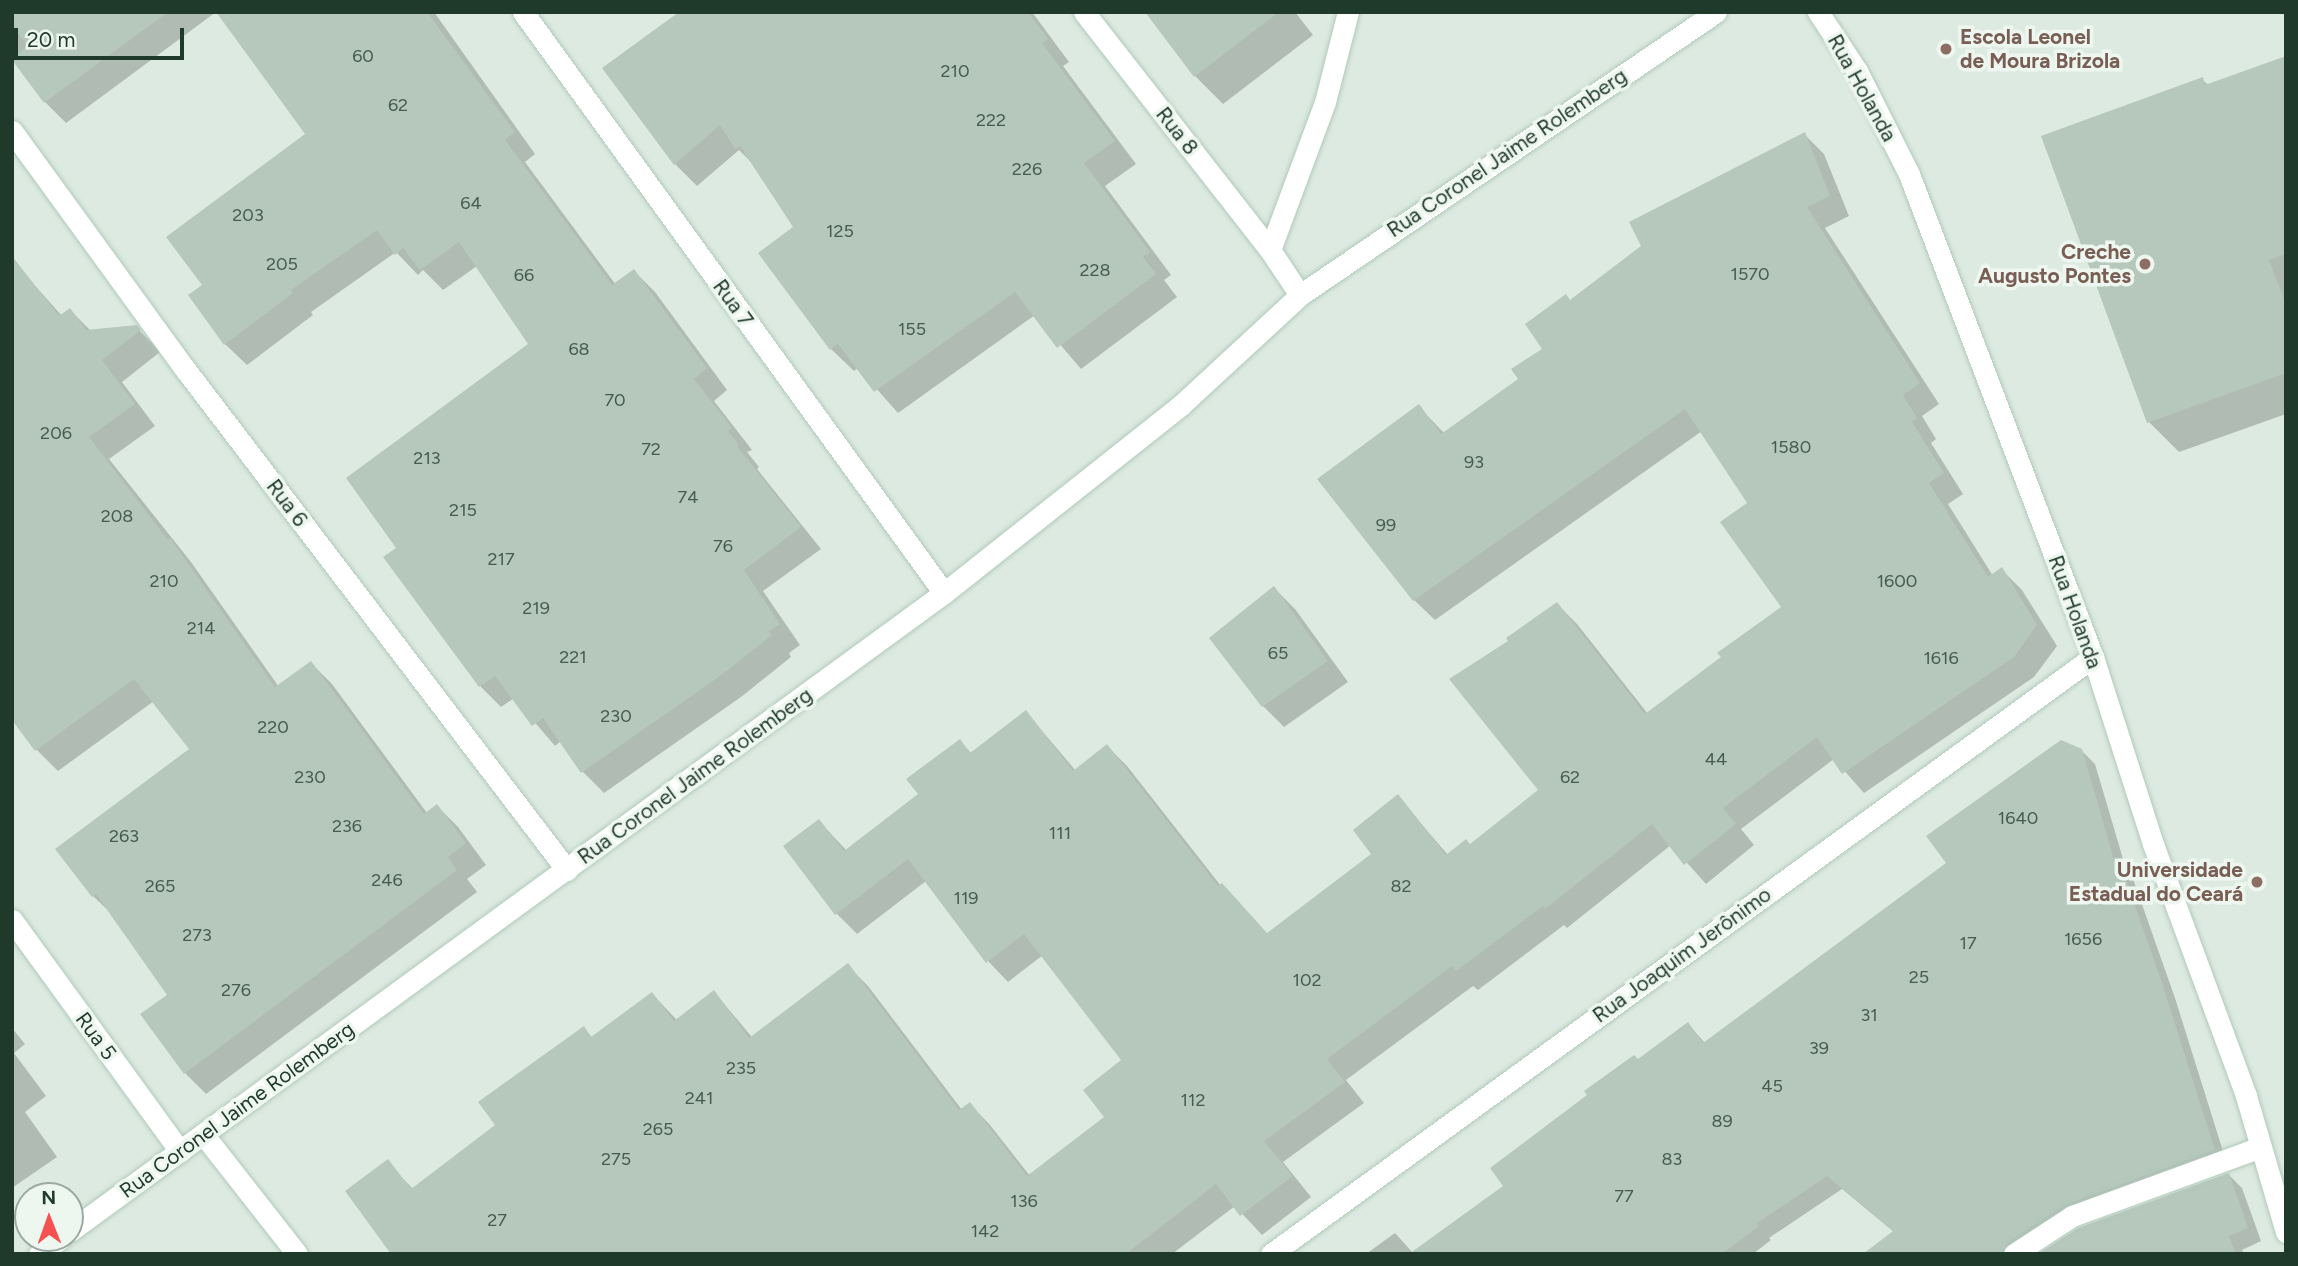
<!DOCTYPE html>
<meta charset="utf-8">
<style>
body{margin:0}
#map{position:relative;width:2298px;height:1266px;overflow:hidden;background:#ddeae1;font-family:Figtree,sans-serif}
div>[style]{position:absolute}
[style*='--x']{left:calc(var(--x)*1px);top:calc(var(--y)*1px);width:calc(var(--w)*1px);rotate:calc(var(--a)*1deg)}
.shadow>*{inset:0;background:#0003}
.building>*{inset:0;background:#b6c7bc}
.roads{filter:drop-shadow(0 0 2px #b0caba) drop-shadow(0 0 2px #b0caba)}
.lane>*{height:21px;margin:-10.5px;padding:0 10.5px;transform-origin:10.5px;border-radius:10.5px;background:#fff}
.street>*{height:21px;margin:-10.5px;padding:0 10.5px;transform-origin:10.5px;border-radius:10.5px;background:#fff}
.secondary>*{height:21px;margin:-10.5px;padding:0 10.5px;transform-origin:10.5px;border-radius:10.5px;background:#fff}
.dots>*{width:19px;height:19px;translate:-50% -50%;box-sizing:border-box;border:4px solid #eef6f0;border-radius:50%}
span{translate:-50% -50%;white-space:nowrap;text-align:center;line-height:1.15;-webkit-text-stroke:7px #eef6f0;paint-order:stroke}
.number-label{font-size:18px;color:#455c4f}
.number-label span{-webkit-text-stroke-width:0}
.education-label{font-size:21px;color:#785e54;font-weight:700}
.left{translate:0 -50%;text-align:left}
.right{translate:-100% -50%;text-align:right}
.street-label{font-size:21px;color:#1f392b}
.frame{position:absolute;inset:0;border:14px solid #1f392b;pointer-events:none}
.north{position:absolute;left:14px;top:1182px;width:70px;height:70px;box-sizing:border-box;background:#eef6f0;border:2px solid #9baaa1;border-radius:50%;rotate:359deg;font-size:19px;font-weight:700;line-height:28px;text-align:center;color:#1f392b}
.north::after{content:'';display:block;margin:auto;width:24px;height:32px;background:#f55052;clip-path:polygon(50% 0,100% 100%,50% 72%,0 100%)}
.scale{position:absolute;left:14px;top:28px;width:170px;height:32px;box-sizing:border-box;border:4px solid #1f392b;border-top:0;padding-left:9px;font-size:21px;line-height:24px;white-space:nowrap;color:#1f392b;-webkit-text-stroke:5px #eef6f0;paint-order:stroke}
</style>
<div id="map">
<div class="shadow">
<div style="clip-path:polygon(12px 12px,216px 12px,66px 123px,45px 102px,12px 57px)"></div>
<div style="clip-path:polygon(217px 12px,434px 12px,535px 154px,525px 162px,616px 285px,634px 271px,655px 292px,727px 390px,714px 401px,752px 450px,747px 452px,759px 467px,757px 469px,821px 549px,763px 591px,800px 645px,789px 653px,791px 657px,741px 697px,604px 793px,583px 772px,561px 741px,555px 746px,514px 698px,501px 707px,480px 686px,398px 548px,531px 344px,477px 266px,443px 290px,423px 270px,418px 275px,396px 252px,311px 312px,313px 315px,247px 365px,225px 344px,191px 296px,205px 286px,308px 134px)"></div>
<div style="clip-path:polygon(681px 12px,1032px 12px,1069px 62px,1063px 66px,1136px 164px,1105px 186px,1171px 275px,1164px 280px,1177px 297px,1081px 369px,1035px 315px,898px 413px,858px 368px,854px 371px,831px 349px,796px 227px,755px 166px,739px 150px,697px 186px,675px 164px,605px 68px)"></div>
<div style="clip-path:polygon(1147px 12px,1295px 12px,1313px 35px,1223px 104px,1195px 76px)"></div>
<div style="clip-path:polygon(2286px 58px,2286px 414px,2179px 452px,2149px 422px,2202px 79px,2209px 86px)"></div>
<div style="clip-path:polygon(1804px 134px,1824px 154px,1849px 216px,1825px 228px,1939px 404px,1922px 416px,1936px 439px,1931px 443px,1963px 494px,1948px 504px,1993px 576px,2002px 570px,2022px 590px,2057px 646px,2034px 677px,1864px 793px,1834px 759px,1741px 829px,1754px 845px,1706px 884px,1671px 845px,1567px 928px,1564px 925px,1478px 990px,1473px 986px,1346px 1080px,1364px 1103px,1283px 1162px,1311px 1197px,1262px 1235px,1235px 1206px,1172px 1254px,393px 1254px,387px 1162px,413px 1189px,498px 1125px,584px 1029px,593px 1038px,652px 994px,677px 1020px,714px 992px,752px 1037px,848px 966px,868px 986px,962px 1110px,970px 1104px,990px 1125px,1030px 1176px,1106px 1117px,1123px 1061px,1043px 955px,1008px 982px,988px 961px,926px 881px,857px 934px,837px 914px,785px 846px,819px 821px,847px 851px,920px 795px,960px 741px,972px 754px,1026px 712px,1076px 771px,1107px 746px,1127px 766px,1221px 886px,1268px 935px,1373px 854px,1398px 797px,1448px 855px,1471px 846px,1541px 790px,1511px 641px,1557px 604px,1577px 624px,1648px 714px,1723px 658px,1784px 607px,1750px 503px,1702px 431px,1435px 620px,1414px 600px,1320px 479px,1419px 407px,1445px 434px,1521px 380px,1544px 349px,1571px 302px)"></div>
<div style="clip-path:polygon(21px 270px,62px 316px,70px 310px,91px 331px,136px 327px,157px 348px,160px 352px,122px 382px,155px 426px,109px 459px,191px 562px,279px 687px,311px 663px,332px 684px,427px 813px,437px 806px,458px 827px,486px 865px,467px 879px,477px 892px,206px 1094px,185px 1073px,143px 1014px,170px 995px,114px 916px,93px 896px,192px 750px,154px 701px,58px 771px,37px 750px,12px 717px)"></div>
<div style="clip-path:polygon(1274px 588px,1295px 609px,1348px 682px,1284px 727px,1263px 706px)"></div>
<div style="clip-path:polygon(2081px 750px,2095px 764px,2126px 869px,2132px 876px,2175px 998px,2227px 1164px,2079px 1218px,2025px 1254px,1866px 1254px,1894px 1232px,1842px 1189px,1769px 1238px,1771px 1240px,1753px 1254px,1366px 1254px,1395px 1233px,1413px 1253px,1505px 1186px,1638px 1061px,1688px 1024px,1705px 1043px,1948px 863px)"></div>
<div style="clip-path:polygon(12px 1028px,25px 1044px,14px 1053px,46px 1096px,25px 1112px,57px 1157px,12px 1188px)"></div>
<div style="clip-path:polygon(2229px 1175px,2242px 1188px,2261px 1241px,2242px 1250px,2244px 1254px,2041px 1254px)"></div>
</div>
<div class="building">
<div style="clip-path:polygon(12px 12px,168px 12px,44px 103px,12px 60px,27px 46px,12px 25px)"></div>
<div style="clip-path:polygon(216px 12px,427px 12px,515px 132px,505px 140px,612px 285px,634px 269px,707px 368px,694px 379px,732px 428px,728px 431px,739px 445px,737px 446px,801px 527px,744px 570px,780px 624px,769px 631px,772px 635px,720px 676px,581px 773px,543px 718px,532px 726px,495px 676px,479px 687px,383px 557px,396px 548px,346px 478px,528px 344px,459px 242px,420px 270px,403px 248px,395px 255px,377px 230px,291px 290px,293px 293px,224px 345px,188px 295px,202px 285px,166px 237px,305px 134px)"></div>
<div style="clip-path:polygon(679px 12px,1028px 12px,1048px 39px,1042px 43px,1115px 141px,1084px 163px,1150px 252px,1143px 257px,1156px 274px,1057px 348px,1015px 292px,874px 392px,838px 344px,830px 350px,758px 253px,793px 227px,740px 146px,735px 149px,720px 125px,674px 165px,602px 68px)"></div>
<div style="clip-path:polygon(1145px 12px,1279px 12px,1194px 77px)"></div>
<div style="clip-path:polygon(2286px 56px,2286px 254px,2269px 260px,2286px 304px,2286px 373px,2147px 423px,2041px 136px,2203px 77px,2205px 85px)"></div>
<div style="clip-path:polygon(1805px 132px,1830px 196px,1807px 207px,1920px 383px,1903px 395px,1917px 418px,1912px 422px,1944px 473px,1929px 483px,1988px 577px,2002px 567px,2037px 625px,2014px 657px,1842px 774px,1817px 737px,1723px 808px,1736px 824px,1684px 865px,1652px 824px,1545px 909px,1543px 906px,1456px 971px,1452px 966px,1327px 1059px,1345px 1082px,1264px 1141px,1293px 1176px,1240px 1216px,1216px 1184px,1126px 1254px,391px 1254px,345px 1191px,388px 1159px,411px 1189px,495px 1125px,478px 1102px,584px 1026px,591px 1037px,652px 992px,674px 1021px,714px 990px,749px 1038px,848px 963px,959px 1110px,970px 1102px,1027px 1176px,1104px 1117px,1083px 1090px,1121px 1060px,1024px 934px,986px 963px,908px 859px,835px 915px,783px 846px,819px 819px,844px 851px,918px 794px,906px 779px,960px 739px,970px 753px,1026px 710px,1073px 771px,1107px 744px,1218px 886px,1222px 883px,1267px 933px,1371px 854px,1353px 830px,1398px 794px,1446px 855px,1466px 839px,1470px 844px,1538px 790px,1449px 679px,1508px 641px,1506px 638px,1557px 602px,1645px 714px,1721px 657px,1717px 653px,1781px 607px,1720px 522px,1747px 503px,1685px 409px,1413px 601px,1317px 479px,1419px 404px,1441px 434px,1518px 379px,1511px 369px,1542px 349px,1525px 324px,1566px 294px,1570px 300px,1641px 246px,1629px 222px)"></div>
<div style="clip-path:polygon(12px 256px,59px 316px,70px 308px,86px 330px,137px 325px,141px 330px,102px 360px,135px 404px,89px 437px,168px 540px,170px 538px,275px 687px,311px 661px,424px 814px,437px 804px,466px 843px,448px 857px,457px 870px,184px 1074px,140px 1014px,167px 995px,96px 894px,92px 897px,55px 849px,189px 749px,134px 679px,35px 751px,12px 720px)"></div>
<div style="clip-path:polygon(1274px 586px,1328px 661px,1262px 707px,1209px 638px)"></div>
<div style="clip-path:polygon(2061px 740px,2082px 749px,2115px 863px,2119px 860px,2162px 983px,2215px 1150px,2067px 1204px,2007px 1243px,2001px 1254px,1863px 1254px,1893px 1231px,1827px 1176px,1757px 1223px,1759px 1226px,1722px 1254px,1409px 1254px,1503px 1186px,1490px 1168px,1587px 1095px,1584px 1091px,1634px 1055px,1638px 1059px,1688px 1022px,1703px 1043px,1946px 863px,1926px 836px)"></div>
<div style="clip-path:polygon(2229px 1173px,2248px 1228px,2229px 1236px,2236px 1254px,2038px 1254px,2078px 1228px)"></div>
</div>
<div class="roads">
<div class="lane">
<div style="--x:2014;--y:1254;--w:69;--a:-33.2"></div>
<div style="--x:2072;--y:1216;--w:201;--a:-20.1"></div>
</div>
<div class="street">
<div style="--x:523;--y:12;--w:717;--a:54.07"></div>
<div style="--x:1084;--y:12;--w:302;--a:52"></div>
<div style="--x:12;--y:131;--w:294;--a:54"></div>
<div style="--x:185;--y:369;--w:630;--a:52.68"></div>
<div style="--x:1300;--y:295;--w:54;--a:-123.7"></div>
<div style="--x:1270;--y:250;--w:158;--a:-69.6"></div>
<div style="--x:1325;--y:102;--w:93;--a:-75.7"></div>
<div style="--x:12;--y:920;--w:286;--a:54"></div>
<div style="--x:203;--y:1134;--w:152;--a:51.9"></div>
<div style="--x:70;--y:1231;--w:1082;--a:-36.13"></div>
<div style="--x:944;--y:593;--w:303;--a:-38.4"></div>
<div style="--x:1181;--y:405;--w:162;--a:-42.7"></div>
<div style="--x:1300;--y:295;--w:503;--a:-34.23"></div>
<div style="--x:39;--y:1254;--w:27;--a:-36"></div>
<div style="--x:1271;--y:1254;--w:1016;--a:-35.99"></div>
</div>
<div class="secondary">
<div style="--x:1818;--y:12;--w:71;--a:56.5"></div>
<div style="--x:1857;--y:71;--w:115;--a:63.2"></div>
<div style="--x:1909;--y:174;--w:517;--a:69.15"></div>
<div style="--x:2093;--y:657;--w:196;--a:72.2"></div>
<div style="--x:2153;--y:844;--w:269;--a:69.7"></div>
<div style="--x:2246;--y:1096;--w:142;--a:73.6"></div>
</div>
</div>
<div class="dots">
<div style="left:1946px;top:49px;background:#8d6e63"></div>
<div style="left:2145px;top:264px;background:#8d6e63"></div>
<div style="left:2257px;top:882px;background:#8d6e63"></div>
</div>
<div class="number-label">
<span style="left:363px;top:56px">60</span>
<span style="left:955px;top:71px">210</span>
<span style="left:398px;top:105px">62</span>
<span style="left:991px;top:120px">222</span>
<span style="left:1027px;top:169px">226</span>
<span style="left:471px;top:203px">64</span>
<span style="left:248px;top:215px">203</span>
<span style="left:840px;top:231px">125</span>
<span style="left:282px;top:264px">205</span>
<span style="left:1095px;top:270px">228</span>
<span style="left:1750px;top:274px">1570</span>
<span style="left:524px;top:275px">66</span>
<span style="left:912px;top:329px">155</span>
<span style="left:579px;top:349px">68</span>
<span style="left:615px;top:400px">70</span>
<span style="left:56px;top:433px">206</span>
<span style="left:1791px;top:447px">1580</span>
<span style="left:651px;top:449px">72</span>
<span style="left:427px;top:458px">213</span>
<span style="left:1474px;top:462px">93</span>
<span style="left:688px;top:497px">74</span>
<span style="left:463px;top:510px">215</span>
<span style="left:117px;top:516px">208</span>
<span style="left:1386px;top:525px">99</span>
<span style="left:723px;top:546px">76</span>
<span style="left:501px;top:559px">217</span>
<span style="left:164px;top:581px">210</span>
<span style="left:1897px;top:581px">1600</span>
<span style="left:536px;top:608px">219</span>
<span style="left:201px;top:628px">214</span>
<span style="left:1278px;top:653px">65</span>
<span style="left:573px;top:657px">221</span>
<span style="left:1941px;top:658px">1616</span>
<span style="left:616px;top:716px">230</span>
<span style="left:273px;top:727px">220</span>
<span style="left:1716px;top:759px">44</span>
<span style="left:310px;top:777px">230</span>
<span style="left:1570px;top:777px">62</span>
<span style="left:2018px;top:818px">1640</span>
<span style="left:347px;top:826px">236</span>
<span style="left:1060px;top:833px">111</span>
<span style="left:124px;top:836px">263</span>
<span style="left:387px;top:880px">246</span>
<span style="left:160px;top:886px">265</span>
<span style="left:1401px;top:886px">82</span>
<span style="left:966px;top:898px">119</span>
<span style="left:197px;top:935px">273</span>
<span style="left:2083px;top:939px">1656</span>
<span style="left:1968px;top:943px">17</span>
<span style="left:1919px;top:977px">25</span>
<span style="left:1307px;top:980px">102</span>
<span style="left:236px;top:990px">276</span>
<span style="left:1869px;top:1015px">31</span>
<span style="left:1819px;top:1048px">39</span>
<span style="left:741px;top:1068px">235</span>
<span style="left:1772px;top:1086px">45</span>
<span style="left:699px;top:1098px">241</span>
<span style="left:1193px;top:1100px">112</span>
<span style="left:1722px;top:1121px">89</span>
<span style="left:658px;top:1129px">265</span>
<span style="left:616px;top:1159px">275</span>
<span style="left:1672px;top:1159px">83</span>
<span style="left:1624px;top:1196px">77</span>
<span style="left:1024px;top:1201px">136</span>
<span style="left:497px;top:1220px">27</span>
<span style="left:985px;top:1231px">142</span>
</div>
<div class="education-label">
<span class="left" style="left:1960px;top:49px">Escola Leonel<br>de Moura Brizola</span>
<span class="right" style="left:2131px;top:264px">Creche<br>Augusto Pontes</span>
<span class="right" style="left:2243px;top:882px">Universidade<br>Estadual do Ceará</span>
</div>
<div class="street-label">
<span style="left:1862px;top:88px;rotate:61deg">Rua Holanda</span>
<span style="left:1177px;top:131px;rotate:52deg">Rua 8</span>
<span style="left:1507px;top:153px;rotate:-34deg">Rua Coronel Jaime Rolemberg</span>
<span style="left:733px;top:303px;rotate:54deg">Rua 7</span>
<span style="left:287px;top:503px;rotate:53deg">Rua 6</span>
<span style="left:2075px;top:612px;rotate:70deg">Rua Holanda</span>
<span style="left:695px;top:776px;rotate:-36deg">Rua Coronel Jaime Rolemberg</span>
<span style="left:1682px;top:955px;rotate:-36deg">Rua Joaquim Jerônimo</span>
<span style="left:96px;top:1036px;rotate:54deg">Rua 5</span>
<span style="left:237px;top:1110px;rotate:-36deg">Rua Coronel Jaime Rolemberg</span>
</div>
<div class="frame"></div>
<div class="north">N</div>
<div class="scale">20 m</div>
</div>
